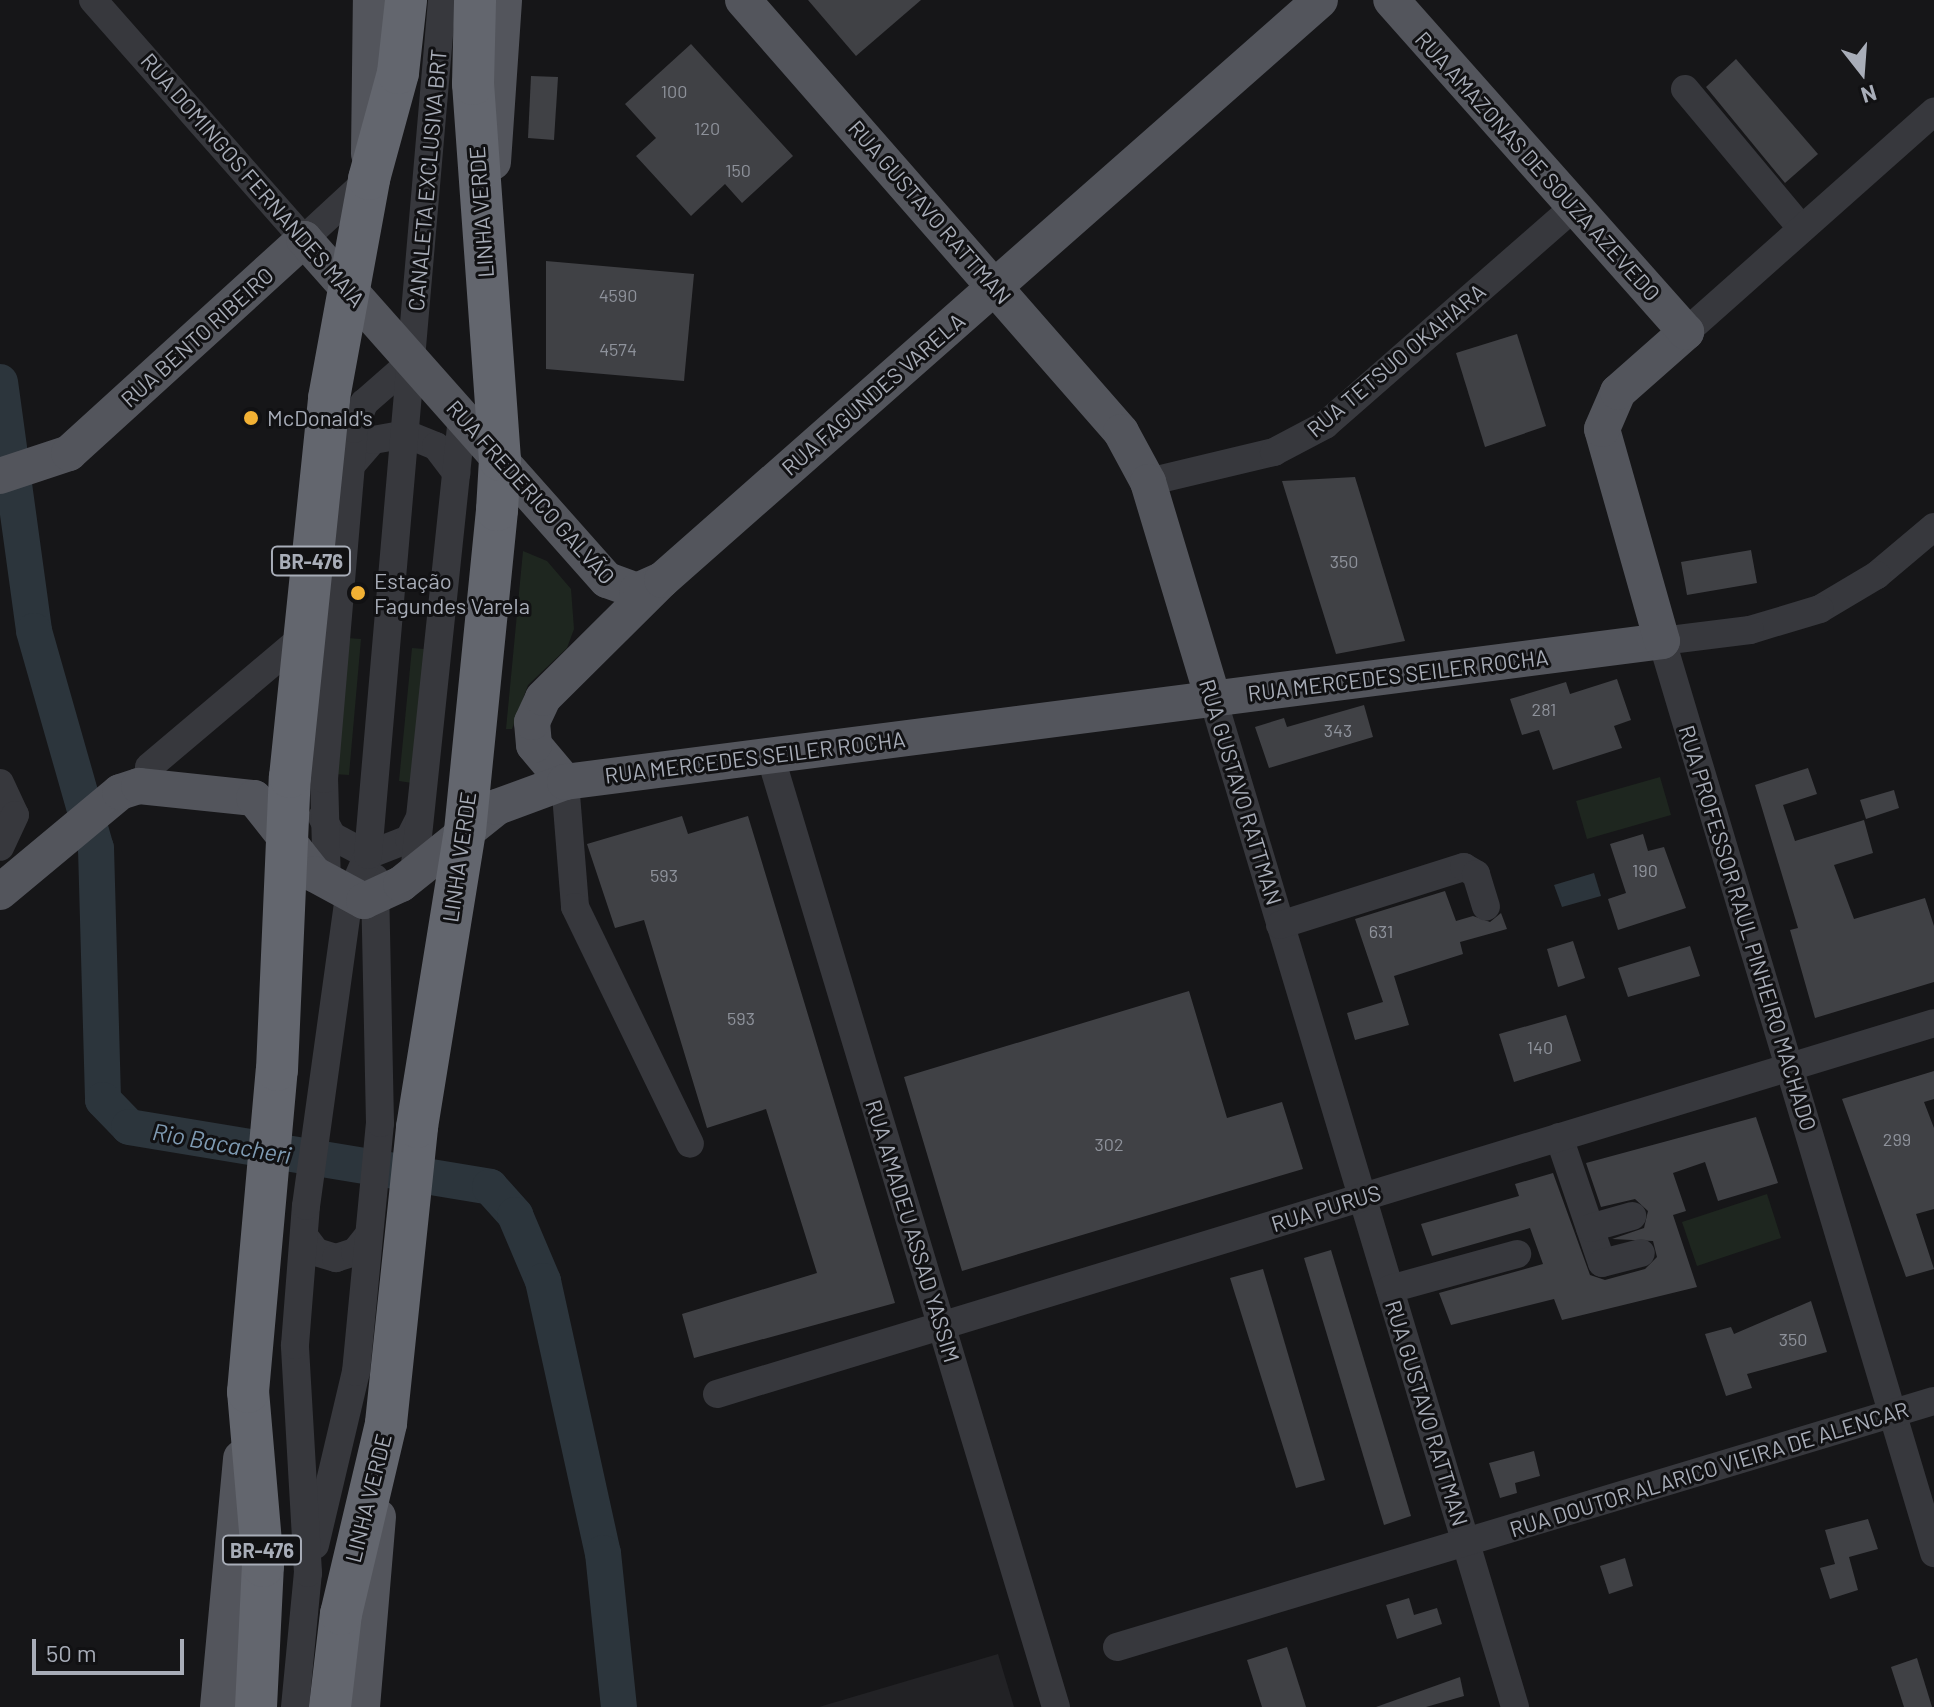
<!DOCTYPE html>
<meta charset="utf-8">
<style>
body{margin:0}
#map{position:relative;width:1934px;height:1707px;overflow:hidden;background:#161618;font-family:Barlow,sans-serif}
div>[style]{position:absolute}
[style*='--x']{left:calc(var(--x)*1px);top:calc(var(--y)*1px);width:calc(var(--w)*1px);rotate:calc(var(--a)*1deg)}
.built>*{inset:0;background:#222225}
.green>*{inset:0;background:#1e261f}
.water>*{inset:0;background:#2c353c}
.river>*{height:36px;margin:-18px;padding:0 18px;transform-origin:18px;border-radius:18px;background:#2c353c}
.building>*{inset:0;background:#404145}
.minor>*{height:28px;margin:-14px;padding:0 14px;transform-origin:14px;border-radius:14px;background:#37383d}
.major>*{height:36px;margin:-18px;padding:0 18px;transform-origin:18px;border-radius:18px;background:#53555c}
.highway>*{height:42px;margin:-21px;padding:0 21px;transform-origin:21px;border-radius:21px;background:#63666e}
.dots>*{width:22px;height:22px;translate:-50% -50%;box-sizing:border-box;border:4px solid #111113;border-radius:50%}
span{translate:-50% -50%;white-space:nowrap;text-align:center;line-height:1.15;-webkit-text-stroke:6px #111113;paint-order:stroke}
.number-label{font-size:18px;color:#8e929b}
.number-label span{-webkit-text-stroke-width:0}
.shield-label span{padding:2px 6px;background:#111113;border:2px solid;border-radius:6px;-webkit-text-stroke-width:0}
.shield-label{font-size:20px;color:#a8adb8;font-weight:700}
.street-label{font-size:22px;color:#a8adb8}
.poi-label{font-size:22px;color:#a8adb8}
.left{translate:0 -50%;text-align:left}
.water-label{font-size:24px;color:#7f9bb3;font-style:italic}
.north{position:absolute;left:1822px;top:32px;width:80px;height:80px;-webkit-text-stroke:6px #111113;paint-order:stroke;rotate:163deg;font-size:22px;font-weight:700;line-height:32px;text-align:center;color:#a8adb8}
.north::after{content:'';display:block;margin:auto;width:28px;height:36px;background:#a8adb8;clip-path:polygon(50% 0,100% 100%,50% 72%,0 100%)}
.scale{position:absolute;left:32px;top:1639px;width:152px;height:36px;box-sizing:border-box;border:4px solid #a8adb8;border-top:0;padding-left:10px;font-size:24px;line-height:28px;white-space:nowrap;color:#a8adb8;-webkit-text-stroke:6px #111113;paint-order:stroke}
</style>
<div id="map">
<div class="built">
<div style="clip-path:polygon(998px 1654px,1014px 1707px,819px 1707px)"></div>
</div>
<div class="green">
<div style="clip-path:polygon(523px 551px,547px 561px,571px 589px,574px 629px,567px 648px,528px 685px,512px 729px,506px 729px)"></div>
<div style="clip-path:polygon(347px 638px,361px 639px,349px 775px,334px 774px)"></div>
<div style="clip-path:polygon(412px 648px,424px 649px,412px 783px,399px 781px)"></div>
<div style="clip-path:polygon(1660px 777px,1671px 815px,1587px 839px,1576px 801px)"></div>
<div style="clip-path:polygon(1767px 1194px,1781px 1238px,1697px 1266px,1682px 1222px)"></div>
</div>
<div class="water">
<div style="clip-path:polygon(1594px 873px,1601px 896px,1562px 907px,1554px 885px)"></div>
</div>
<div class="river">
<div style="--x:0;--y:382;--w:251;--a:82.2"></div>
<div style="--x:34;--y:631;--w:226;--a:74.1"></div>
<div style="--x:96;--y:848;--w:252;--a:88.4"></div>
<div style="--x:103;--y:1100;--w:37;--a:46"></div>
<div style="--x:129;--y:1127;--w:366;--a:9.4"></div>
<div style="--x:490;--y:1187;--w:38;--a:48"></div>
<div style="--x:515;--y:1215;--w:72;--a:67"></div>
<div style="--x:543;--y:1281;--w:279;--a:77.6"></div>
<div style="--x:603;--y:1553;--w:155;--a:84.1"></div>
</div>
<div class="building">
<div style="clip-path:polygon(808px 0,921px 0,856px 56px)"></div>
<div style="clip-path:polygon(691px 44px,793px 156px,742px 203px,725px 184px,691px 216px,636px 156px,656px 138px,625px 104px)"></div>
<div style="clip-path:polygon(1736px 59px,1818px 154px,1785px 183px,1706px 87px)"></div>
<div style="clip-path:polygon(531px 76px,558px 77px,554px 140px,528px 138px)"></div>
<div style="clip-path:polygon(546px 261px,694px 274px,684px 381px,546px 369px)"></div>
<div style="clip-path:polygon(1517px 334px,1546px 426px,1485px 447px,1456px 353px)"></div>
<div style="clip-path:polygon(1355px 477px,1405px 641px,1336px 654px,1282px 481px)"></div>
<div style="clip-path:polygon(1751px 550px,1757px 583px,1687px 595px,1681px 562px)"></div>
<div style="clip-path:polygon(1617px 679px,1631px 720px,1614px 726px,1622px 748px,1553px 770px,1539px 730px,1522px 735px,1510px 699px,1566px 682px,1570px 694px)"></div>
<div style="clip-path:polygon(1364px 705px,1373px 737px,1269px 768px,1255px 727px,1284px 718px,1287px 727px)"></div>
<div style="clip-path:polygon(1808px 768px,1817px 794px,1783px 805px,1795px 841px,1864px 820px,1873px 853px,1834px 865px,1854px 919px,1925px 898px,1934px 926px,1934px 982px,1815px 1018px,1790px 930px,1798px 928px,1755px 785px)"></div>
<div style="clip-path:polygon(1894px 790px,1899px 808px,1866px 819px,1860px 800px)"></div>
<div style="clip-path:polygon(682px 816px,688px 834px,748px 816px,895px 1303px,694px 1358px,682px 1314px,817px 1273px,766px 1109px,707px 1128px,644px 920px,615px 928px,587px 844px)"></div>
<div style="clip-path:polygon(1643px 834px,1648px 851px,1664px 847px,1686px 908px,1618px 930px,1608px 899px,1626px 893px,1610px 844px)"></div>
<div style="clip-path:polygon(1445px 891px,1456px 921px,1473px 916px,1490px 922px,1501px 913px,1507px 929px,1460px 942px,1463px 954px,1394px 976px,1409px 1025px,1355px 1040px,1347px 1013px,1383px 1002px,1355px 919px)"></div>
<div style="clip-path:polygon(1573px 941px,1585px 978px,1558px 987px,1547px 949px)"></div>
<div style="clip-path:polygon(1690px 946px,1700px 976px,1628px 997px,1618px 968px)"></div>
<div style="clip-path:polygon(1189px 991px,1227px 1118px,1282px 1102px,1303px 1169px,962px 1271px,904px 1077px)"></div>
<div style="clip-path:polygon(1566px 1015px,1581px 1061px,1514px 1082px,1499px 1034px)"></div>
<div style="clip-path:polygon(1934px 1071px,1934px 1099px,1924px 1102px,1934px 1128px,1934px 1209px,1916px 1214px,1934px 1269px,1906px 1277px,1842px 1099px)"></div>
<div style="clip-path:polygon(1756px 1117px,1778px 1183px,1718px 1201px,1705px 1162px,1673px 1173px,1686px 1211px,1673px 1215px,1697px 1287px,1562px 1320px,1554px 1299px,1451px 1325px,1439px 1293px,1543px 1264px,1530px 1228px,1432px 1256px,1421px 1224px,1519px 1196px,1515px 1184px,1553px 1173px,1590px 1275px,1605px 1280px,1645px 1269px,1657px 1257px,1653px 1241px,1612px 1239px,1644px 1228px,1648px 1211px,1635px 1199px,1601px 1207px,1586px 1163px)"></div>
<div style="clip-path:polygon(1331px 1250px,1411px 1516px,1384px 1525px,1304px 1258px)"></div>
<div style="clip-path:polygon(1263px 1269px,1325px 1480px,1296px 1488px,1230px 1278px)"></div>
<div style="clip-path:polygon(1811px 1301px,1827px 1352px,1747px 1374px,1752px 1388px,1726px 1396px,1705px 1334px,1731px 1327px,1734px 1334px)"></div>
<div style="clip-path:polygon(1534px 1451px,1540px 1476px,1515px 1483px,1517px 1493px,1500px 1498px,1489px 1463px)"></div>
<div style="clip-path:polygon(1868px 1519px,1878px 1549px,1849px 1557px,1858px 1590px,1830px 1599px,1820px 1568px,1835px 1564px,1825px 1530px)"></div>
<div style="clip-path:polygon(1625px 1558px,1633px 1586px,1609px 1594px,1600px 1566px)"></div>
<div style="clip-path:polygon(1409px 1598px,1414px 1615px,1437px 1608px,1442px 1624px,1397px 1639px,1386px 1605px)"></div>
<div style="clip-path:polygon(1287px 1647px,1306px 1707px,1262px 1707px,1247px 1660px)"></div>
<div style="clip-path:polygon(1917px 1658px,1932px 1707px,1904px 1707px,1891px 1667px)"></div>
<div style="clip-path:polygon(1460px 1677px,1464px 1696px,1426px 1707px,1376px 1707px)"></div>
</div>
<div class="minor">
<div style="--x:93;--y:0;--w:319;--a:48.6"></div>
<div style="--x:304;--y:239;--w:88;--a:-42.7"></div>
<div style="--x:1685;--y:89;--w:182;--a:50.1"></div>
<div style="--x:1686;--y:332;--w:332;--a:-41.6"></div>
<div style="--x:352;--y:464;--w:32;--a:-49"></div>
<div style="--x:373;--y:440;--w:34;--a:-10"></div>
<div style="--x:406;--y:434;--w:32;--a:22"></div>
<div style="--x:436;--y:446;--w:34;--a:53"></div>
<div style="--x:1148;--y:482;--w:130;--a:-13.4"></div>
<div style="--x:1274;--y:452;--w:58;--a:-27.9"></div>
<div style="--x:1325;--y:425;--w:331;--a:-41.2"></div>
<div style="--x:1934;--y:527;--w:75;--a:139.9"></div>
<div style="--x:1877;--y:575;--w:66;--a:149.2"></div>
<div style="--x:1820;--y:609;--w:73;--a:163.3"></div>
<div style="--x:1750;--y:630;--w:89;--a:172.9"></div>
<div style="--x:1662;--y:641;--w:952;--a:73.39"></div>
<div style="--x:1213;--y:699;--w:1052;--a:73.32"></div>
<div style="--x:770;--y:755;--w:994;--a:73.28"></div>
<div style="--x:149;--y:767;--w:202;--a:-40.2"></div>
<div style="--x:565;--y:782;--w:125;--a:85.4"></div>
<div style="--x:575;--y:907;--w:263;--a:64.1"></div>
<div style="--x:0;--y:783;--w:35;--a:65"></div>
<div style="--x:15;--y:815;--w:35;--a:115"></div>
<div style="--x:322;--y:817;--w:21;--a:62"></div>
<div style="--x:332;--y:836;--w:41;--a:27.8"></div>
<div style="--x:368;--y:855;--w:44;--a:-21.3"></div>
<div style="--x:409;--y:839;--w:22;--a:-63"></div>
<div style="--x:414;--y:874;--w:459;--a:-84"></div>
<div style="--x:327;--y:884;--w:105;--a:-91.6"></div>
<div style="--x:324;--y:779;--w:351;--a:-85.1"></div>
<div style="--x:354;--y:429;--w:28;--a:-69"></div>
<div style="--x:364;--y:403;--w:64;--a:-41.2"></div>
<div style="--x:1280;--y:925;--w:193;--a:-17.5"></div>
<div style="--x:1464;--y:867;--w:14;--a:30"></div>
<div style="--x:1476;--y:874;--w:34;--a:73"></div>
<div style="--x:1559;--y:1137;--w:133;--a:71.2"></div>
<div style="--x:1602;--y:1263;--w:40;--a:-14.4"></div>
<div style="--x:1590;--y:1228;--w:44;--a:-15.9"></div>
<div style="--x:304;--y:1236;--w:20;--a:53"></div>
<div style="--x:316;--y:1252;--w:21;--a:17"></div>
<div style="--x:336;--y:1258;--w:20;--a:-18"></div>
<div style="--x:355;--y:1252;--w:21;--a:-51"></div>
<div style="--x:1390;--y:1289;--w:132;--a:-15.4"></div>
<div style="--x:717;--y:1394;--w:1272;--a:-16.95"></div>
<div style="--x:315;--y:1545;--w:178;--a:-76.7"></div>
<div style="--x:356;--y:1372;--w:250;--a:-84.5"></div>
<div style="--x:380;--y:1123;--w:245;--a:-91.2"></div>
<div style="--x:1117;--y:1647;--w:853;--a:-16.76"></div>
<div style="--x:295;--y:1707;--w:135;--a:-84.5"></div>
<div style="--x:308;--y:1573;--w:228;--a:-93.3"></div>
<div style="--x:295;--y:1345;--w:139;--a:-85.5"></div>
<div style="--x:306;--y:1206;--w:311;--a:-82.1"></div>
<div style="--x:349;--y:898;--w:47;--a:-66.2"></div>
<div style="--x:368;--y:855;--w:858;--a:-85.05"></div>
</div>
<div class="major">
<div style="--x:743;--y:0;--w:574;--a:48.81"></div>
<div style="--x:1121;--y:432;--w:57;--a:61.6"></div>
<div style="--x:1148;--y:482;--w:227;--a:73.3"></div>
<div style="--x:369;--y:154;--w:154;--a:-89.3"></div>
<div style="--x:493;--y:162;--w:162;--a:-86.1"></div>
<div style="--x:0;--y:476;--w:73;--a:-18.4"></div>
<div style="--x:69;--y:453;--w:318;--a:-42.3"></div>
<div style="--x:304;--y:239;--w:456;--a:48.4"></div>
<div style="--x:607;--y:580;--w:32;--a:20"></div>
<div style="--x:637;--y:591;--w:27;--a:-24"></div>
<div style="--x:565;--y:782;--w:48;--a:-130"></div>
<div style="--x:534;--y:745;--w:23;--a:-95"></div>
<div style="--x:532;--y:722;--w:26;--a:-65"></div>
<div style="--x:543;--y:698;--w:168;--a:-44.8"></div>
<div style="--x:662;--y:580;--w:877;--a:-41.39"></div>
<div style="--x:0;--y:892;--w:156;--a:-39.8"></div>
<div style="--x:120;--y:792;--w:20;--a:-18"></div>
<div style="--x:139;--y:786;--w:116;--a:6"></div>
<div style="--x:254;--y:798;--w:97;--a:51.7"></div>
<div style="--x:314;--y:874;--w:57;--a:28.4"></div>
<div style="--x:364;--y:901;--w:41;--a:-24.7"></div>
<div style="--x:401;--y:884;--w:123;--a:-38.7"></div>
<div style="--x:497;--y:807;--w:72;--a:-20.2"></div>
<div style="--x:565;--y:782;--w:1106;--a:-7.32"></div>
<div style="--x:1662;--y:641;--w:220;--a:-105.8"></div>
<div style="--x:1602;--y:429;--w:40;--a:-66.6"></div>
<div style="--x:1618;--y:392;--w:91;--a:-41.4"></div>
<div style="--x:1686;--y:332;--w:444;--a:-131.6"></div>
<div style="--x:218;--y:1707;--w:250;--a:-84.7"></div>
<div style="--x:362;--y:1707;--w:191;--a:-85.2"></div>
</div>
<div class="highway">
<div style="--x:256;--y:1707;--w:141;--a:-87.2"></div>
<div style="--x:263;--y:1566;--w:175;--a:-94.9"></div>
<div style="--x:248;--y:1392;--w:323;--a:-84.9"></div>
<div style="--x:277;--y:1070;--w:293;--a:-87.5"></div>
<div style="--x:290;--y:777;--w:381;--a:-84.1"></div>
<div style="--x:329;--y:398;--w:223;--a:-79.6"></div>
<div style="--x:369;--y:179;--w:110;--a:-74.7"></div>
<div style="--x:398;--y:73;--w:73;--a:-83.7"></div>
<div style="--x:330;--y:1707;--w:94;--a:-83.3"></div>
<div style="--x:341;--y:1614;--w:196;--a:-76.7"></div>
<div style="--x:386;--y:1423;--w:298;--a:-84"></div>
<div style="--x:417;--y:1127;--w:300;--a:-80.8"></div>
<div style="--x:465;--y:831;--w:323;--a:-84.3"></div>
<div style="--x:497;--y:510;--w:50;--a:-86.6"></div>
<div style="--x:500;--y:460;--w:377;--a:-94.1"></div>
<div style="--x:473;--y:84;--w:84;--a:-88.6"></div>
</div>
<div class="dots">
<div style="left:251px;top:418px;background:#f2b134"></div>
<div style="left:358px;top:593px;background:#f2b134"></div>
</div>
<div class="number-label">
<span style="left:674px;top:91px">100</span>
<span style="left:707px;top:128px">120</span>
<span style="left:738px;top:170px">150</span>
<span style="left:618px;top:295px">4590</span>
<span style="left:618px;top:349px">4574</span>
<span style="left:1344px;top:561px">350</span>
<span style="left:1544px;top:709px">281</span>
<span style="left:1338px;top:730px">343</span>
<span style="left:1645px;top:870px">190</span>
<span style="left:664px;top:875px">593</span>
<span style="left:1381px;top:931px">631</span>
<span style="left:741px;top:1018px">593</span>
<span style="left:1540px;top:1047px">140</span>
<span style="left:1897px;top:1139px">299</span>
<span style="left:1109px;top:1144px">302</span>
<span style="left:1793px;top:1339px">350</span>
</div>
<div class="shield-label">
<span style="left:311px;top:561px">BR-476</span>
<span style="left:262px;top:1550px">BR-476</span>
</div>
<div class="street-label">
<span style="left:1538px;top:166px;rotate:48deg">RUA AMAZONAS DE SOUZA AZEVEDO</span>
<span style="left:253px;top:180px;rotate:49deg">RUA DOMINGOS FERNANDES MAIA</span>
<span style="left:427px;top:180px;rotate:-85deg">CANALETA EXCLUSIVA BRT</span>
<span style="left:481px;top:212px;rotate:-94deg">LINHA VERDE</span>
<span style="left:930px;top:212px;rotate:49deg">RUA GUSTAVO RATTMAN</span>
<span style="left:197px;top:337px;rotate:-42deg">RUA BENTO RIBEIRO</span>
<span style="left:1396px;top:360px;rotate:-40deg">RUA TETSUO OKAHARA</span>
<span style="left:873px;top:394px;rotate:-41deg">RUA FAGUNDES VARELA</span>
<span style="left:531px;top:492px;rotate:48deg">RUA FREDERICO GALVÃO</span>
<span style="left:1398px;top:675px;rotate:-7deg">RUA MERCEDES SEILER ROCHA</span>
<span style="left:755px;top:757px;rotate:-7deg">RUA MERCEDES SEILER ROCHA</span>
<span style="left:1241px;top:792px;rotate:73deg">RUA GUSTAVO RATTMAN</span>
<span style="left:459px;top:857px;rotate:-82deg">LINHA VERDE</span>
<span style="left:1748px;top:928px;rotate:73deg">RUA PROFESSOR RAUL PINHEIRO MACHADO</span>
<span style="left:1326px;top:1208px;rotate:-17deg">RUA PURUS</span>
<span style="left:913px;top:1231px;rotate:73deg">RUA AMADEU ASSAD YASSIM</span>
<span style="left:1427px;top:1413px;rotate:73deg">RUA GUSTAVO RATTMAN</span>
<span style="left:1709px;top:1469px;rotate:-17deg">RUA DOUTOR ALARICO VIEIRA DE ALENCAR</span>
<span style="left:368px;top:1498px;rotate:-76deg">LINHA VERDE</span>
</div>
<div class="poi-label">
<span class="left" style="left:267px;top:418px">McDonald's</span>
<span class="left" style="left:374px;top:593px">Estação<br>Fagundes Varela</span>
</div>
<div class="water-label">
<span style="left:222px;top:1143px;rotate:10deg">Rio Bacacheri</span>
</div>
<div class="north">N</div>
<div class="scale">50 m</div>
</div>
